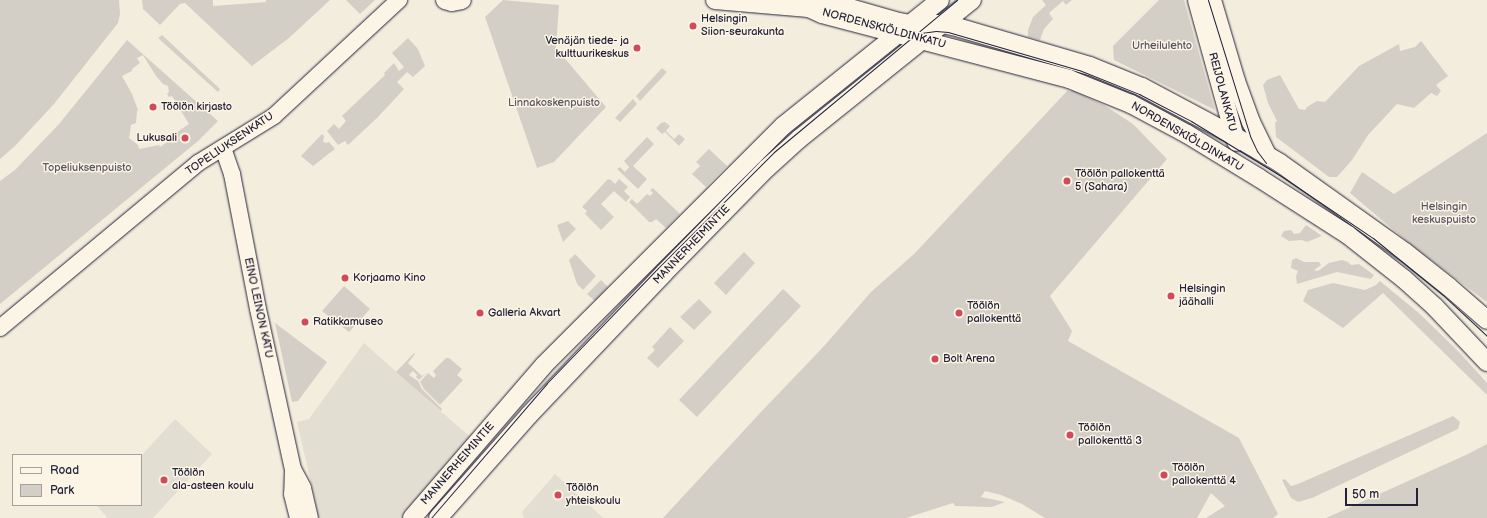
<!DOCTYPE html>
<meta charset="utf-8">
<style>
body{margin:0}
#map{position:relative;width:1487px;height:518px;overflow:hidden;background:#f3edde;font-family:"Balsamiq Sans",sans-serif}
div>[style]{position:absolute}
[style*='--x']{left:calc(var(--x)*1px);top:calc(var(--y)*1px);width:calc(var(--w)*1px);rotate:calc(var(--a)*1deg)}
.built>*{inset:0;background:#e3ded2}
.green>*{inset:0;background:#d4cfc6}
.roads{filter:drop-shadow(0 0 1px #22223b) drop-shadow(0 0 1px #22223b)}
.secondary>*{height:16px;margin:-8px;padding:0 8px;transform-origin:8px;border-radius:8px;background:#fcf5e5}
.primary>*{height:18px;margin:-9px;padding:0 9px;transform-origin:9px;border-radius:9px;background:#fcf5e5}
.tram>*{height:1px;margin:-0.5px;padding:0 0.5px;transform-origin:0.5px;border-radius:0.5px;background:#22223b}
.dots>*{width:11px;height:11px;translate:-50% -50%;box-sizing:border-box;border:2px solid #fcf5e5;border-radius:50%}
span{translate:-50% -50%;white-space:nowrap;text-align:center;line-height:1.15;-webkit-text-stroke:3px #fcf5e5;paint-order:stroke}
.poi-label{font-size:11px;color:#22223b}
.left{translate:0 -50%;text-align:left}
.right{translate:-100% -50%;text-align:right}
.street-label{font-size:11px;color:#22223b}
.park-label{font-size:11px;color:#575665}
.legend{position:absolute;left:12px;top:454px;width:130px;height:52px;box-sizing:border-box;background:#fcf5e5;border:1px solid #a5a1a1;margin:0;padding:5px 7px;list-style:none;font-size:12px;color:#22223b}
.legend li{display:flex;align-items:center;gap:8px;height:20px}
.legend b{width:20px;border:1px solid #a5a1a1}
.scale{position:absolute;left:1345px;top:488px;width:73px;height:18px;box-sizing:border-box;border:2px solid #22223b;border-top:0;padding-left:5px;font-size:12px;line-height:14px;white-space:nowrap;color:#22223b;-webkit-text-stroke:3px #fcf5e5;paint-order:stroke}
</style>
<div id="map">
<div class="built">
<div style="clip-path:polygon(364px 343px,470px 437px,401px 518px,319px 518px,297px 422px,309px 419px)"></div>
<div style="clip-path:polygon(175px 419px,212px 454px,153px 518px,108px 518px,96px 505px,141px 505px,141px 456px)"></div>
<div style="clip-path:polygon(555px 474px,587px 503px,603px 518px,524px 518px,522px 512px)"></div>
</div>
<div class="green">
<div style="clip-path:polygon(0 0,119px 0,120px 14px,118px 23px,54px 104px,14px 147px,0 159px)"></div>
<div style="clip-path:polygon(142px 0,213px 0,213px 6px,266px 2px,266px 0,330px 0,289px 38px,252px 66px,185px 3px,180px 4px,160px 25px,143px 9px)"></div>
<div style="clip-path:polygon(346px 0,375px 0,360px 14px)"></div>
<div style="clip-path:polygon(503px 0,559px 5px,556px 48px,606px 107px,554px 162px,537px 168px,485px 17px)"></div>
<div style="clip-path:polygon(1042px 0,1072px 0,1066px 5px,1063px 1px,1049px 13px,1053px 19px,1044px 29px,1040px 40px,1028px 37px,1028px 30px,1033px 17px,1046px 5px)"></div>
<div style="clip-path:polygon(1159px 0,1184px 0,1215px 110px,1114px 60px,1113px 46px)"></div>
<div style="clip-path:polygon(162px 35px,220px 89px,218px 92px,158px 38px)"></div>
<div style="clip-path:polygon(408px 38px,418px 49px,425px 66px,413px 77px,407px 72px,397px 82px,404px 89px,377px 118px,348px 145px,345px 141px,338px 145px,327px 131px,334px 124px,339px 129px,346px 121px,342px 116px,385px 75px,384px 73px,394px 63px,399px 71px,404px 67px,392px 53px)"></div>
<div style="clip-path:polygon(evenodd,127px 40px,218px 121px,198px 141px,0 304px,0 181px,15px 170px,59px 124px,127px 40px,143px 55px,156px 76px,163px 84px,168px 86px,169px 92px,167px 94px,169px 97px,172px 96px,189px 124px,176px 133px,179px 139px,173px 143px,170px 140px,160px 147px,159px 145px,139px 149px,138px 145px,129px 138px,131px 125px,136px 123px,137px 111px,138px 110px,132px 94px,122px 76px,132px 71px,132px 69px,140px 63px,137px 58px,143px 55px)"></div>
<div style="clip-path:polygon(1421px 41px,1448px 76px,1436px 85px,1441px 91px,1437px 96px,1431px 93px,1414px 108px,1397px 104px,1368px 135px,1352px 160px,1337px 177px,1329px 177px,1276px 137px,1275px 123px,1277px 121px,1268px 103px,1263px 85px,1267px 80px,1280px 75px,1299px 109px,1305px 110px,1307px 107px,1317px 101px,1325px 102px,1359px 66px,1399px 44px,1400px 51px,1415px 47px)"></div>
<div style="clip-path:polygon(662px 68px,667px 72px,640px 101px,636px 96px)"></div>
<div style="clip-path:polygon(1068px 90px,1070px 92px,1072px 90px,1104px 105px,1133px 124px,1167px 159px,1050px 296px,1072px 331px,1068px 341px,1239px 438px,1278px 514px,1273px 518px,1206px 518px,1225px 506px,1211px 493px,1197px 518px,1045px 518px,1022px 504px,1001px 495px,985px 491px,981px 497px,1005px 502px,992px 507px,955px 506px,953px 503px,906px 518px,663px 518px,761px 412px,825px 345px,871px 292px,914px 254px)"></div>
<div style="clip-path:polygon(633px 99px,637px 104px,620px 122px,615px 118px)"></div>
<div style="clip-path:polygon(665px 122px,670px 126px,666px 131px,674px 139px,679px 134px,685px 139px,679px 146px,665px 132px,662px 134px,656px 128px,661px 123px)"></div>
<div style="clip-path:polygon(1487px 133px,1487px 302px,1416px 249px,1350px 193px,1362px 172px,1394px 194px)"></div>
<div style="clip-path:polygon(322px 134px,324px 136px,323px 142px,327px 143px,329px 142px,335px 149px,313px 166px,301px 156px)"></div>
<div style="clip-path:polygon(647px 137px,654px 144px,633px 166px,647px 179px,638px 189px,617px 169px,620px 167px,625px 172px,629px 167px,624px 161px)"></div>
<div style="clip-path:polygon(709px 149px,727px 166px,706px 187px,692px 174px,700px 166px,696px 162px)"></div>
<div style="clip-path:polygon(608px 179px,611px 180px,615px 184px,619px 179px,628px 187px,624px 191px,630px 197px,626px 202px,614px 191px,601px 204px,614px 217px,601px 230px,585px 214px,587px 211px,582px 207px)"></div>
<div style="clip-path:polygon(653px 188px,680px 214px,666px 228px,656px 219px,652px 222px,649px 222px,629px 202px,632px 199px,637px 204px,647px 194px,650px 196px,653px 193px,650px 190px)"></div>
<div style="clip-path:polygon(568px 221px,576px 229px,563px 242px,557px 225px)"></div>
<div style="clip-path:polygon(1306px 225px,1322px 236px,1307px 242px,1302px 240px,1289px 241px,1281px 236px,1284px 231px,1291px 230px,1294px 234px,1300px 233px)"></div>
<div style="clip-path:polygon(744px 252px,755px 263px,726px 295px,714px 283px)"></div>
<div style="clip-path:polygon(575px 254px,596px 276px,583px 290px,577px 284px,569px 260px)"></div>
<div style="clip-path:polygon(1296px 258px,1304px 262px,1319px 262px,1321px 265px,1314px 270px,1318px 271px,1329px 263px,1342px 260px,1348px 262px,1351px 265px,1359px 264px,1374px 275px,1371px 279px,1337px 272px,1297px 284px,1296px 276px,1298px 271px,1291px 268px,1292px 260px)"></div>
<div style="clip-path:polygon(601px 280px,608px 287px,595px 301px,587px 294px)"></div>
<div style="clip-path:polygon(1380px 281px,1420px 314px,1460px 353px,1487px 383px,1487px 395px,1383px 293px,1343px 328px,1303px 301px,1308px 290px,1333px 283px,1365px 290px,1376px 285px)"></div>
<div style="clip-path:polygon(344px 286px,370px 309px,349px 332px,322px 311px)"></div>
<div style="clip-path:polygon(783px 289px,801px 306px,697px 417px,679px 400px)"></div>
<div style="clip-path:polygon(699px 299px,712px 312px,694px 330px,680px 317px)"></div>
<div style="clip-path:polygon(275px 323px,327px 362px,298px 401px,292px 402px)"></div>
<div style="clip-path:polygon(670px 327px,684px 341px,658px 368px,647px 358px,655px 350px,652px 347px)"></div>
<div style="clip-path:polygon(414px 353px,415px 354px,408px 363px,422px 376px,427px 372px,419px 380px,416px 377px,417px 375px,413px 371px,409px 375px,418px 381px,422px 389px,442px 409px,441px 411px,396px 372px)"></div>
<div style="clip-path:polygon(446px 358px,449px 358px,462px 369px,457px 375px,463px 380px,440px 405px,424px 389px,420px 382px,428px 373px,434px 378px,436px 375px,433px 371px)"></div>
<div style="clip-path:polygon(1453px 416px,1460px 422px,1458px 429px,1312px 498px,1298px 502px,1291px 498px,1282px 480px,1285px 479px,1291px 486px,1298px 484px)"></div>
<div style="clip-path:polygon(1487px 444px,1487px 518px,1326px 518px,1468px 454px)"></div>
</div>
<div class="roads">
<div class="secondary">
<div style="--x:223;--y:148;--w:28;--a:71"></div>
<div style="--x:232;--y:174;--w:137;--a:79.1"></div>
<div style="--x:258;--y:309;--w:164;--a:77.7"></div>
<div style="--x:293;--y:469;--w:21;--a:62"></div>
<div style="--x:303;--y:488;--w:31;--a:77"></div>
<div style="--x:0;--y:328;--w:258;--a:-39.8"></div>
<div style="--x:198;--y:163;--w:89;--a:-31.7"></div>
<div style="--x:274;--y:116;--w:171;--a:-42.9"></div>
<div style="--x:293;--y:471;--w:23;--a:92"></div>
<div style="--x:292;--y:494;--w:25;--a:76"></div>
</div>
<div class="primary">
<div style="--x:445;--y:0;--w:7;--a:16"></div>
<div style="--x:452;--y:2;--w:10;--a:-11"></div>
<div style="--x:715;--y:0;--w:94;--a:4.9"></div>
<div style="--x:809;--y:8;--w:14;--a:25"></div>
<div style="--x:822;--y:14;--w:255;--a:14.7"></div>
<div style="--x:1069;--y:79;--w:67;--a:22"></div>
<div style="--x:1131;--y:104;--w:64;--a:28.2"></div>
<div style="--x:1187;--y:134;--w:84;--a:31.4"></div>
<div style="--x:1259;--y:178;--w:106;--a:32.6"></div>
<div style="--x:1348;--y:235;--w:71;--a:38.2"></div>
<div style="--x:1404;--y:279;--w:42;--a:42.1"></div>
<div style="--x:1435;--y:307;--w:76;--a:46.6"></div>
<div style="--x:1197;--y:0;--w:147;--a:74.6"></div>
<div style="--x:1212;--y:0;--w:84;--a:73.5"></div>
<div style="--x:1236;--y:81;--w:44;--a:69.9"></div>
<div style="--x:1251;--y:122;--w:37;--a:64"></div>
<div style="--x:809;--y:8;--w:16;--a:-22"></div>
<div style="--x:824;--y:2;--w:8;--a:7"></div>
<div style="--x:832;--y:3;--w:70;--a:15.8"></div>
<div style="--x:899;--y:22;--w:11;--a:10"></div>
<div style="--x:910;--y:24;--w:33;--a:0"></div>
<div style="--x:943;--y:24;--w:17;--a:13"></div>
<div style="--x:960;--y:28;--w:135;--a:16.3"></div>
<div style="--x:1090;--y:66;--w:56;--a:22"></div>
<div style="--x:1142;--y:87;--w:104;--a:28"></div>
<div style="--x:1234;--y:136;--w:53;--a:30.4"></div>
<div style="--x:1280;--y:163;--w:153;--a:35.5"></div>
<div style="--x:1405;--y:252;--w:56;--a:38.5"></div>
<div style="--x:1449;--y:287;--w:50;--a:41"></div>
<div style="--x:412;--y:518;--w:202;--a:-49.2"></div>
<div style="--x:544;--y:365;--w:338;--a:-45"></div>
<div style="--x:783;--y:126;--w:201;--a:-38.7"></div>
<div style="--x:438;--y:518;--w:137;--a:-48.5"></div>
<div style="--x:529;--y:415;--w:196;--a:-46.4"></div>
<div style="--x:664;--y:273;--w:147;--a:-45.6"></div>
<div style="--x:767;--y:168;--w:43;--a:-42.2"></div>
<div style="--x:799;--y:139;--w:222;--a:-38.8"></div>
</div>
</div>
<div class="tram">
<div style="--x:1208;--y:0;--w:142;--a:72.8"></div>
<div style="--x:1250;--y:136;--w:17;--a:65"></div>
<div style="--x:1257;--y:151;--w:15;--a:53"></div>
<div style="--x:921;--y:33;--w:15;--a:-8"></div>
<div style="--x:936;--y:31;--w:12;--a:5"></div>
<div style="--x:948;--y:32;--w:136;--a:16.2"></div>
<div style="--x:1079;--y:70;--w:65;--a:21.8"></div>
<div style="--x:1139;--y:94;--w:59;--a:27.4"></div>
<div style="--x:1191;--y:121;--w:105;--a:31.4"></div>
<div style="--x:1281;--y:176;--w:111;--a:34"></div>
<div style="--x:1373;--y:238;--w:90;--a:39.2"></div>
<div style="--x:1443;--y:295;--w:60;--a:43"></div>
<div style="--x:431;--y:518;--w:178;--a:-49.3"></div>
<div style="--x:547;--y:383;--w:160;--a:-46"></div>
<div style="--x:658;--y:268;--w:164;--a:-45"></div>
<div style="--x:774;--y:152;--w:238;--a:-39.7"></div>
</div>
<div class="dots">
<div style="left:693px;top:26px;background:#d1495b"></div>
<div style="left:637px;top:48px;background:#d1495b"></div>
<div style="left:153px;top:107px;background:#d1495b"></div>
<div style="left:185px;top:138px;background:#d1495b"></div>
<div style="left:1067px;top:181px;background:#d1495b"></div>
<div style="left:345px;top:278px;background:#d1495b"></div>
<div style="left:1171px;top:296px;background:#d1495b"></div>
<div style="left:480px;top:313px;background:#d1495b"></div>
<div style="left:959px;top:313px;background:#d1495b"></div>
<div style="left:305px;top:322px;background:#d1495b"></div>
<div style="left:935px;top:359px;background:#d1495b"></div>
<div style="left:1070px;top:435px;background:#d1495b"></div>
<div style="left:1164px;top:475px;background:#d1495b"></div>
<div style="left:164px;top:480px;background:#d1495b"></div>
<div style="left:558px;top:495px;background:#d1495b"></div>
</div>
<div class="poi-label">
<span class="left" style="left:701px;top:26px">Helsingin<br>Siion-seurakunta</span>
<span class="right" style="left:629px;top:48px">Venäjän tiede- ja<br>kulttuurikeskus</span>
<span class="left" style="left:161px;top:107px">Töölön kirjasto</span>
<span class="right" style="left:177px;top:138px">Lukusali</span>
<span class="left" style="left:1075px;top:181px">Töölön pallokenttä<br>5 (Sahara)</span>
<span class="left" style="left:353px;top:278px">Korjaamo Kino</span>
<span class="left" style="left:1179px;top:296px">Helsingin<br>jäähalli</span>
<span class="left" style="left:967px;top:313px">Töölön<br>pallokenttä</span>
<span class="left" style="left:488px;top:313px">Galleria Akvart</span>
<span class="left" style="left:313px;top:322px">Ratikkamuseo</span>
<span class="left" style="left:943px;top:359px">Bolt Arena</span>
<span class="left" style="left:1078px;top:435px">Töölön<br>pallokenttä 3</span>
<span class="left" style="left:1172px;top:475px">Töölön<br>pallokenttä 4</span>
<span class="left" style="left:172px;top:480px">Töölön<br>ala-asteen koulu</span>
<span class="left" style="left:566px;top:495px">Töölön<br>yhteiskoulu</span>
</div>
<div class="street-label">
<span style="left:884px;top:29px;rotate:15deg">NORDENSKIÖLDINKATU</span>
<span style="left:1222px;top:92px;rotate:75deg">REIJOLANKATU</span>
<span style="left:1187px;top:137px;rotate:30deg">NORDENSKIÖLDINKATU</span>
<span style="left:230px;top:144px;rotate:-34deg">TOPELIUKSENKATU</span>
<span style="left:692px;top:245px;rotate:-46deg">MANNERHEIMINTIE</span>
<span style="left:258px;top:308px;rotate:78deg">EINO LEINON KATU</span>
<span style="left:458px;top:464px;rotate:-49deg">MANNERHEIMINTIE</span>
</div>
<div class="park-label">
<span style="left:1162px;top:46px">Urheilulehto</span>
<span style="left:554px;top:103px">Linnakoskenpuisto</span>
<span style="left:87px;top:168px">Topeliuksenpuisto</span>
<span style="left:1444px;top:214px">Helsingin<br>keskuspuisto</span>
</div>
<ul class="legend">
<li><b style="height:5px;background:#fcf5e5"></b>Road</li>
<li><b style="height:11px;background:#d4cfc6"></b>Park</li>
</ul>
<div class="scale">50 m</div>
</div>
